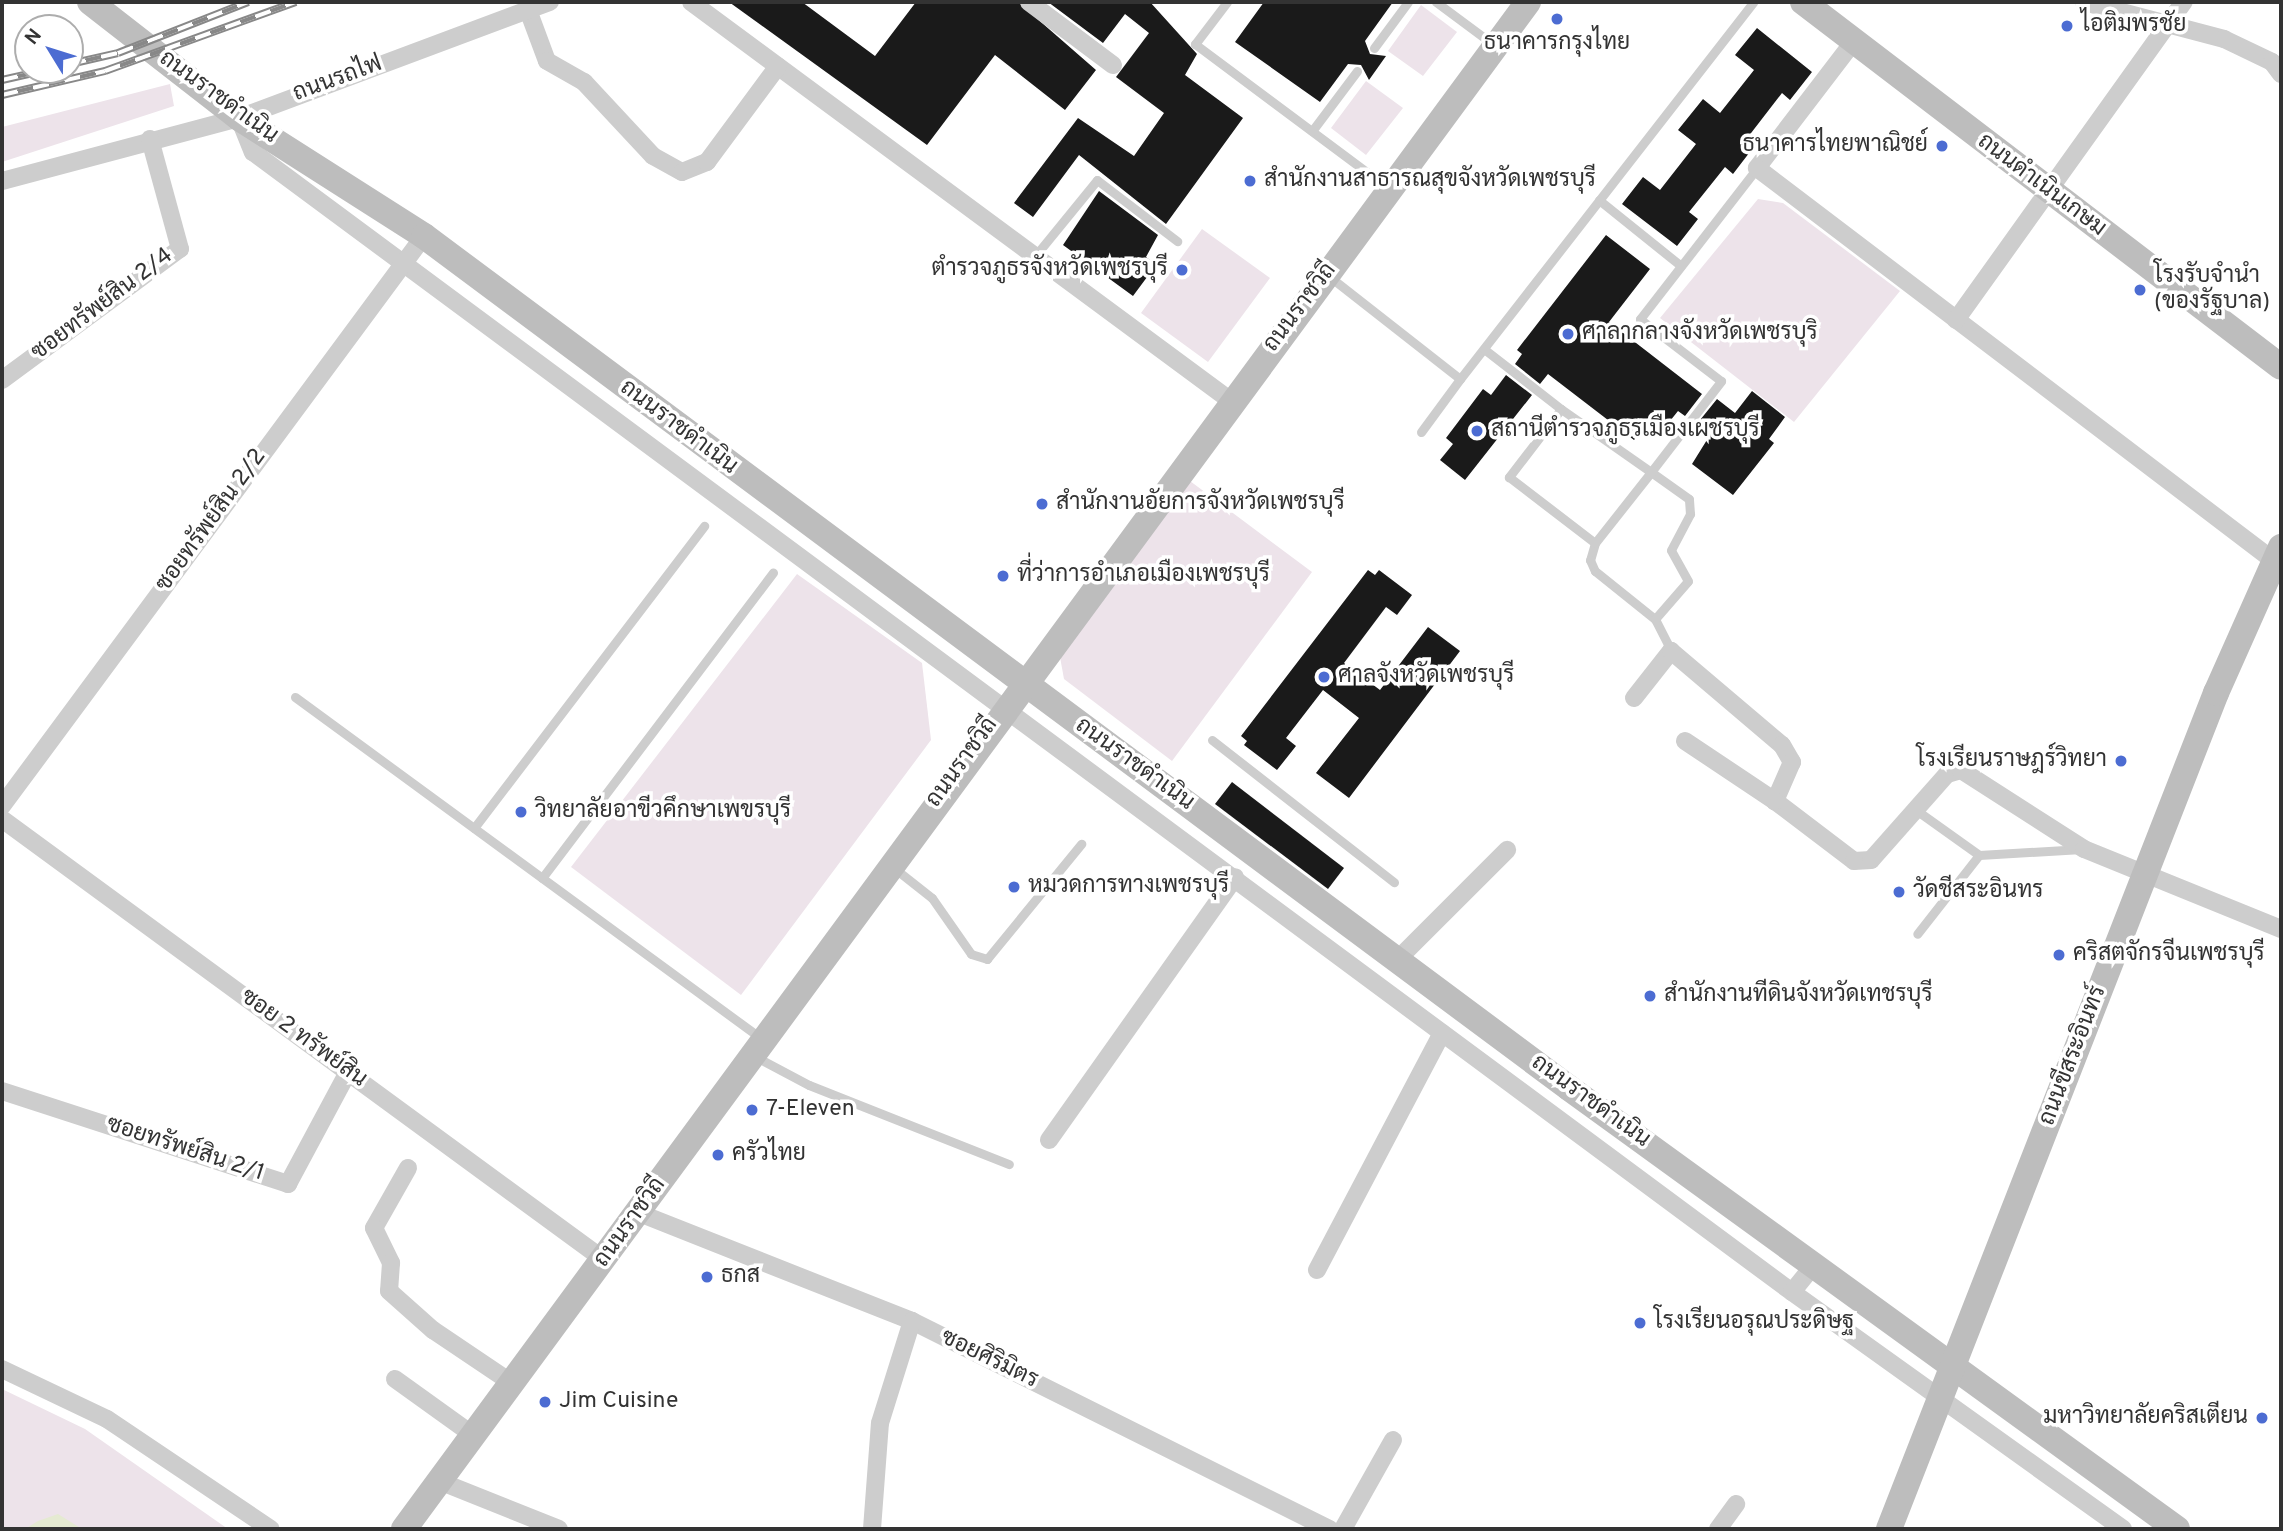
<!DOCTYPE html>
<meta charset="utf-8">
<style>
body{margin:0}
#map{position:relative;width:2283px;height:1531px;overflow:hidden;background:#fff;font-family:Overpass,Sarabun,sans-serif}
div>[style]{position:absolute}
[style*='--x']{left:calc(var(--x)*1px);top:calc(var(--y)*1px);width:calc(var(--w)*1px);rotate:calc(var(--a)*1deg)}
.green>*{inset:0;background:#ede3ea}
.water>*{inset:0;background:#e5ead2}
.building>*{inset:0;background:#1a1a1a}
.lane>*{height:9px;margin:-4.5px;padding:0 4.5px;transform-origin:4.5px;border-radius:4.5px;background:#cdcdcd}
.street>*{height:18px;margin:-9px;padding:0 9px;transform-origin:9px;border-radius:9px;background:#cdcdcd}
.secondary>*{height:26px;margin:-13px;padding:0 13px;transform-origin:13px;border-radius:13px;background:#bdbdbd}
.rail>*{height:8px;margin-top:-4px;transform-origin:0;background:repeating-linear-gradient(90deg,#fff 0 16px,#888 0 32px);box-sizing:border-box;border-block:2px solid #888}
.dots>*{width:19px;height:19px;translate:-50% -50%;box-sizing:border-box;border:4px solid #fff;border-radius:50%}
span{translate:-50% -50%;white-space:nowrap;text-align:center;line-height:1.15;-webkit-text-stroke:7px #fff;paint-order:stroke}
.poi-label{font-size:23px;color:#333}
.left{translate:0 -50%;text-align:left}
.right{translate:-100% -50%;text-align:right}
.street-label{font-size:23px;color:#333}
.frame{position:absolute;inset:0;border:4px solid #333;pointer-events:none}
.north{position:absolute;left:14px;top:14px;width:70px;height:70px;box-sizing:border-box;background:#fff;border:2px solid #adadad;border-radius:50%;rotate:308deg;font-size:19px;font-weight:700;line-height:28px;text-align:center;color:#333}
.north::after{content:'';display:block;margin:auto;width:24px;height:32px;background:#4c6cd2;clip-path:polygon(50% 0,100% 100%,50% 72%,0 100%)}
</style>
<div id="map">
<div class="green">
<div style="clip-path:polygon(1421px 5px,1457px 32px,1423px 76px,1388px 51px)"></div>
<div style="clip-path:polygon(1366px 81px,1403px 108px,1366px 155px,1331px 128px)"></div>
<div style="clip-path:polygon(170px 84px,174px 106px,2px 162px,2px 127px)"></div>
<div style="clip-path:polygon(1758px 199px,1783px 203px,1900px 291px,1794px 422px,1660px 318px)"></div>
<div style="clip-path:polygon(1202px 229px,1270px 278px,1208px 362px,1141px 313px)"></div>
<div style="clip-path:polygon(1190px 481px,1312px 572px,1172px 761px,1064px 679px,1060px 657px)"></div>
<div style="clip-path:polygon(797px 574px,922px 663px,931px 740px,741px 995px,571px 867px)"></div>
<div style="clip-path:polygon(2px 1389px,85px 1429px,228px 1529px,2px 1529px)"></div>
</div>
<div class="water">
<div style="clip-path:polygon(58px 1514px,82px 1529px,25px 1529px,38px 1521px)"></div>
</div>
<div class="building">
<div style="clip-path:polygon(729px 2px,802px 2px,875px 56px,916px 2px,1018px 2px,1096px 70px,1065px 110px,995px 55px,927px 145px)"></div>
<div style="clip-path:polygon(1048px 2px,1150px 2px,1197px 54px,1185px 75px,1243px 118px,1166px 224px,1079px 155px,1033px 217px,1014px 203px,1078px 118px,1134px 156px,1164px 113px,1116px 77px,1149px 33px,1125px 14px,1103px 43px)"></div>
<div style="clip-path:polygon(1264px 2px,1393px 2px,1365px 41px,1370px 54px,1386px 56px,1369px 80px,1361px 65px,1348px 64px,1320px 102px,1235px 42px)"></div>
<div style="clip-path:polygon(1757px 28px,1812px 72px,1790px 100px,1782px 93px,1748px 137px,1756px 144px,1733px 174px,1725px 167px,1689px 212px,1698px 219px,1677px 246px,1622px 204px,1643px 177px,1660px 190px,1696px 144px,1678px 130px,1703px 99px,1720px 113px,1754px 70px,1735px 55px)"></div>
<div style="clip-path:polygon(1099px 191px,1158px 235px,1146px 257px,1156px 265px,1133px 296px,1063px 245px)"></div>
<div style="clip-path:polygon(1606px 235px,1650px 269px,1609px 322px,1702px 394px,1685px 416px,1678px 411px,1658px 436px,1646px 426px,1634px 440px,1548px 374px,1540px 384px,1515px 364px,1522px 354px,1517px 350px)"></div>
<div style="clip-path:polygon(1506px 375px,1532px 395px,1465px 480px,1440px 460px,1453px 444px,1446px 438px,1483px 389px,1491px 395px)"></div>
<div style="clip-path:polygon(1752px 391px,1785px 417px,1769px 439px,1774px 443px,1733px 495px,1692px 464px,1710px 435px,1696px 425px,1717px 399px,1735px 413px)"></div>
<div style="clip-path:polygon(1368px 570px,1375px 575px,1379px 570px,1412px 595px,1397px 615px,1386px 607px,1344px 663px,1380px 690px,1428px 627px,1460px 651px,1349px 798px,1316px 773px,1359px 718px,1323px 690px,1286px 738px,1296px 746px,1277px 770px,1244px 745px,1247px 741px,1241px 736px)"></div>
<div style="clip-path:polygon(1232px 782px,1344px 868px,1328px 889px,1215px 804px)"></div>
</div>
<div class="lane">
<div style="--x:1227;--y:2;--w:53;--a:127.3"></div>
<div style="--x:1195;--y:44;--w:241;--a:36.7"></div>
<div style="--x:1436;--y:2;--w:72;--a:36.6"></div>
<div style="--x:1374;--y:48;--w:57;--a:-53.5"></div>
<div style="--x:1312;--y:131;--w:75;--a:-53.1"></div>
<div style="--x:1599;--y:200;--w:105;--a:38.8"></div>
<div style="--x:1035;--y:256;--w:98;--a:-50.8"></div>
<div style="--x:1097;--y:180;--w:101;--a:37.3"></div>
<div style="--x:1330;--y:277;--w:165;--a:38.1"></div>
<div style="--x:1460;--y:379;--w:477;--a:-52.1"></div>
<div style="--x:1484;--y:349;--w:98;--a:37.9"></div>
<div style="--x:1421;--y:432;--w:66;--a:-53.7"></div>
<div style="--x:1595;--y:543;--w:18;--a:106"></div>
<div style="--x:1590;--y:560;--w:12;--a:66"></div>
<div style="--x:1595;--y:571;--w:77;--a:38.7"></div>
<div style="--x:1655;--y:619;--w:36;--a:63"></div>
<div style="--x:1655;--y:619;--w:50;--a:-49"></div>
<div style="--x:1688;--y:581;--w:35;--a:-119"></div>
<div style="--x:1671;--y:550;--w:41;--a:-62.2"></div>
<div style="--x:1690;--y:514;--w:15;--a:-94"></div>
<div style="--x:1689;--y:499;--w:47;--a:-144.6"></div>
<div style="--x:1651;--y:472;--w:110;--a:-145"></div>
<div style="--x:1561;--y:409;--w:86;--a:127.4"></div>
<div style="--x:1509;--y:477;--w:108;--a:37.5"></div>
<div style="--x:1595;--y:543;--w:90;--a:-51.7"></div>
<div style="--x:1651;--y:472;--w:115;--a:-52.4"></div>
<div style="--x:1721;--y:381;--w:102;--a:-142.6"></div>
<div style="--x:1640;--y:319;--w:191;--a:-52.2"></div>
<div style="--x:295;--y:697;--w:579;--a:36.22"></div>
<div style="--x:1212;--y:740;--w:231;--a:38"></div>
<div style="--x:1916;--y:810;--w:77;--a:35.5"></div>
<div style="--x:1979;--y:855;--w:100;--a:128.1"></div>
<div style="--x:474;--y:828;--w:380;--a:-52.7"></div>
<div style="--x:1979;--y:855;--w:103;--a:-3.3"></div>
<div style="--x:894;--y:868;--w:48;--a:38.3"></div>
<div style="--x:932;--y:898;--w:68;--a:55.1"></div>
<div style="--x:971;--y:954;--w:17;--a:17"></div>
<div style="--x:987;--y:959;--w:149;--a:-50.7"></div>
<div style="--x:542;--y:878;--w:383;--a:-52.9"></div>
<div style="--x:754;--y:1056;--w:62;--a:27.8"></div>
<div style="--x:809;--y:1085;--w:215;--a:21.6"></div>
</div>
<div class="street">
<div style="--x:691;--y:2;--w:671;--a:36.46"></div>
<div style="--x:1029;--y:2;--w:105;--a:36.9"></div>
<div style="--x:2084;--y:2;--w:145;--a:14.8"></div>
<div style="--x:2224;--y:39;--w:53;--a:25.6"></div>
<div style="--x:2272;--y:62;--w:15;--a:53"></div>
<div style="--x:528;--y:10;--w:54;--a:69.6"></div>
<div style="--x:547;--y:61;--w:43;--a:29.6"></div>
<div style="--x:584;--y:82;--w:101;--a:47"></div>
<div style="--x:653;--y:156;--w:33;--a:29"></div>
<div style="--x:682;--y:172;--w:27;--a:-22"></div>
<div style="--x:707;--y:162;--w:119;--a:-53.5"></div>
<div style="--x:1854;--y:41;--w:160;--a:127.4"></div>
<div style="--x:1757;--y:168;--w:649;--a:37.24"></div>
<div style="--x:239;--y:118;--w:37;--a:68"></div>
<div style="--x:253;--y:152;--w:1915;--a:36.53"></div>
<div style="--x:1792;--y:1292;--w:407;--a:35.6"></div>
<div style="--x:2;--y:181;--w:245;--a:-14.9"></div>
<div style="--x:239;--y:118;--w:332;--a:-20.5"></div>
<div style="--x:1956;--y:320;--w:391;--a:-54.4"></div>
<div style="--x:2;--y:380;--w:221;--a:-36.4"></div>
<div style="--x:180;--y:249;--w:114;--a:-105.3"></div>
<div style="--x:1634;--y:698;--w:60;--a:-51.8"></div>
<div style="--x:1671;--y:651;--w:145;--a:40.3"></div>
<div style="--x:1782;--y:745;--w:20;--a:60"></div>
<div style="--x:1792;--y:762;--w:43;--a:113.6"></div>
<div style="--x:1775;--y:801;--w:99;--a:37.2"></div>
<div style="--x:1854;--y:861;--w:17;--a:-3"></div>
<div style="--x:1871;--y:860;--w:115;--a:-48.5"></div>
<div style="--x:1947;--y:774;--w:15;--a:-16"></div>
<div style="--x:1961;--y:770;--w:146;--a:32.7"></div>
<div style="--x:2084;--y:849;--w:213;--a:22.1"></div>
<div style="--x:1685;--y:741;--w:108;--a:33.7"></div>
<div style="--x:2;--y:806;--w:709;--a:-53.49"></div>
<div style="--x:2;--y:819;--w:746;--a:36.22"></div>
<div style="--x:1399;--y:958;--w:153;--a:-45"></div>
<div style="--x:2;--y:1091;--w:301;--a:18"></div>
<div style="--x:288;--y:1184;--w:127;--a:-61.8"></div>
<div style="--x:1049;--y:1140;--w:322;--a:-54.7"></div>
<div style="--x:408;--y:1168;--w:69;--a:119.5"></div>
<div style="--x:374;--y:1228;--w:39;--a:64"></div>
<div style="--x:391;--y:1263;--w:28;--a:94"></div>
<div style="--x:389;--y:1291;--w:59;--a:41.6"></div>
<div style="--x:433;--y:1330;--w:95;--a:33.9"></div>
<div style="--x:639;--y:1213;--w:294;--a:21.6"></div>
<div style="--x:912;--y:1321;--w:467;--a:26.5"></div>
<div style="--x:1317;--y:1270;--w:268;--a:-62.2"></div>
<div style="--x:1792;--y:1292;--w:35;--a:-51"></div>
<div style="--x:2;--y:1369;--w:116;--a:25.5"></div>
<div style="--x:107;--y:1419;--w:197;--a:33.9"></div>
<div style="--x:395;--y:1379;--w:96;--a:35.7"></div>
<div style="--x:439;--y:1481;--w:129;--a:21.8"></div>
<div style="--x:872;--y:1529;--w:106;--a:-85.7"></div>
<div style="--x:880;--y:1423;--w:107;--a:-72.6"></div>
<div style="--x:1343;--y:1529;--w:102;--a:-60.7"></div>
<div style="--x:1718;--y:1529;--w:31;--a:-54"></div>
</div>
<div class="secondary">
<div style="--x:90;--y:2;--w:189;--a:37.9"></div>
<div style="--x:239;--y:118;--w:219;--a:32.5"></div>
<div style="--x:424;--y:236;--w:1427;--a:36.65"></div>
<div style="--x:1569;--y:1088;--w:751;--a:35.95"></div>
<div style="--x:1803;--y:2;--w:601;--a:37.37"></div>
<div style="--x:404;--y:1529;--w:1896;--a:-53.64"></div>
<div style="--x:1889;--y:1529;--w:898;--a:-68.64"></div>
<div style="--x:2216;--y:693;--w:160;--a:-66"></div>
</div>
<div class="rail">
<div style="--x:70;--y:64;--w:49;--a:-12.9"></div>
<div style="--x:118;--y:53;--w:140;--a:-21.4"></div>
<div style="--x:2;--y:80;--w:45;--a:-12.8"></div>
<div style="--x:2;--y:95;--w:106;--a:-13.1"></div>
<div style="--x:105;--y:71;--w:203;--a:-19.9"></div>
</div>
<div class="dots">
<div style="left:1557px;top:19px;background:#4c6cd2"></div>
<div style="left:2067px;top:26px;background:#4c6cd2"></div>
<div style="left:1942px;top:146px;background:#4c6cd2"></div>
<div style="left:1250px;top:181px;background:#4c6cd2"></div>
<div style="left:1182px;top:270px;background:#4c6cd2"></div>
<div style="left:2140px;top:290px;background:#4c6cd2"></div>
<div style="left:1568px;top:334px;background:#4c6cd2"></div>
<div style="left:1477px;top:431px;background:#4c6cd2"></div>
<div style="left:1042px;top:504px;background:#4c6cd2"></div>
<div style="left:1003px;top:576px;background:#4c6cd2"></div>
<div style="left:1324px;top:677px;background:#4c6cd2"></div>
<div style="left:2121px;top:761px;background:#4c6cd2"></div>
<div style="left:521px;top:812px;background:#4c6cd2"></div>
<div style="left:1014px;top:887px;background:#4c6cd2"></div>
<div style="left:1899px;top:892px;background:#4c6cd2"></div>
<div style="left:2059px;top:955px;background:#4c6cd2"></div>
<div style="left:1650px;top:996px;background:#4c6cd2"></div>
<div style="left:752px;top:1110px;background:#4c6cd2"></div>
<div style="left:718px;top:1155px;background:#4c6cd2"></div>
<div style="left:707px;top:1277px;background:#4c6cd2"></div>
<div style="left:1640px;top:1323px;background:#4c6cd2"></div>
<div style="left:545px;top:1402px;background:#4c6cd2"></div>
<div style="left:2262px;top:1418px;background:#4c6cd2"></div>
</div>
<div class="poi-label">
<span class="left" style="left:2081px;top:26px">ไอติมพรชัย</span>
<span style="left:1557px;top:44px">ธนาคารกรุงไทย</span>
<span class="right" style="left:1928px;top:146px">ธนาคารไทยพาณิชย์</span>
<span class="left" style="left:1264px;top:181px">สำนักงานสาธารณสุขจังหวัดเพชรบุรี</span>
<span class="right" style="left:1168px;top:270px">ตำรวจภูธรจังหวัดเพชรบุรี</span>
<span class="left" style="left:2154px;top:290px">โรงรับจำนำ<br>(ของรัฐบาล)</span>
<span class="left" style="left:1582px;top:334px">ศาลากลางจังหวัดเพชรบุริ</span>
<span class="left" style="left:1491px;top:431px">สถานีตำรวจภูธรเมืองเผชรบุรี</span>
<span class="left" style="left:1056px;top:504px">สำนักงานอัยการจังหวัดเพชรบุรี</span>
<span class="left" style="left:1017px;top:576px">ที่ว่าการอำเภอเมืองเพชรบุรี</span>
<span class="left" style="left:1338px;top:677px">ศาลจังหวัดเพชรบุรี</span>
<span class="right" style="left:2107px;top:761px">โรงเรียนราษฎร์วิทยา</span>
<span class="left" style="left:535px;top:812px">วิทยาลัยอาขีวคึกษาเพขรบุรี</span>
<span class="left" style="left:1028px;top:887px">หมวดการทางเพชรบุรี</span>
<span class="left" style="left:1913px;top:892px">วัดชีสระอินทร</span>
<span class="left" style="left:2073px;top:955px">คริสตจักรจีนเพชรบุรี</span>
<span class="left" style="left:1664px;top:996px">สำนักงานทีดินจังหวัดเทชรบุรี</span>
<span class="left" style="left:766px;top:1110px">7-Eleven</span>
<span class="left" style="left:732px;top:1155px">ครัวไทย</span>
<span class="left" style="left:721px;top:1277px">ธกส</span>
<span class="left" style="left:1654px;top:1323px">โรงเรียนอรุณประดิษฐ</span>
<span class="left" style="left:559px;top:1402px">Jim Cuisine</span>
<span class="right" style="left:2248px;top:1418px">มหาวิทยาลัยคริสเตียน</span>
</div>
<div class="street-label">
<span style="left:338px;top:80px;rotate:-20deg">ถนนรถไฟ</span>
<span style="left:218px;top:98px;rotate:36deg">ถนนราชดำเนิน</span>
<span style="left:2041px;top:186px;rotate:37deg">ถนนดำเนินเกษม</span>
<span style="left:103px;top:305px;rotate:-37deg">ซอยทรัพย์สิน 2/4</span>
<span style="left:1301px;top:308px;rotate:-53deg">ถนนราชวิถี</span>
<span style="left:678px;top:428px;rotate:37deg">ถนนราชดำเนิน</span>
<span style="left:212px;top:521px;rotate:-54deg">ซอยทรัพย์สิน 2/2</span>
<span style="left:963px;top:763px;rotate:-54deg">ถนนราชวิถี</span>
<span style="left:1134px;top:765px;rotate:36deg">ถนนราชดำเนิน</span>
<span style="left:303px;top:1039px;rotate:36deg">ซอย 2 ทรัพย์สิน</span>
<span style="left:2074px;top:1056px;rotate:-69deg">ถนนขีสระอินทร์</span>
<span style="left:1590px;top:1102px;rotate:36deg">ถนนราชดำเนิน</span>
<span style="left:185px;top:1150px;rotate:18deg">ซอยทรัพย์สิน 2/1</span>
<span style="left:631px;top:1223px;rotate:-54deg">ถนนราชวิถี</span>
<span style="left:989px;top:1360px;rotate:26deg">ซอยศิริมิตร</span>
</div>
<div class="frame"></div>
<div class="north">N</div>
</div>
